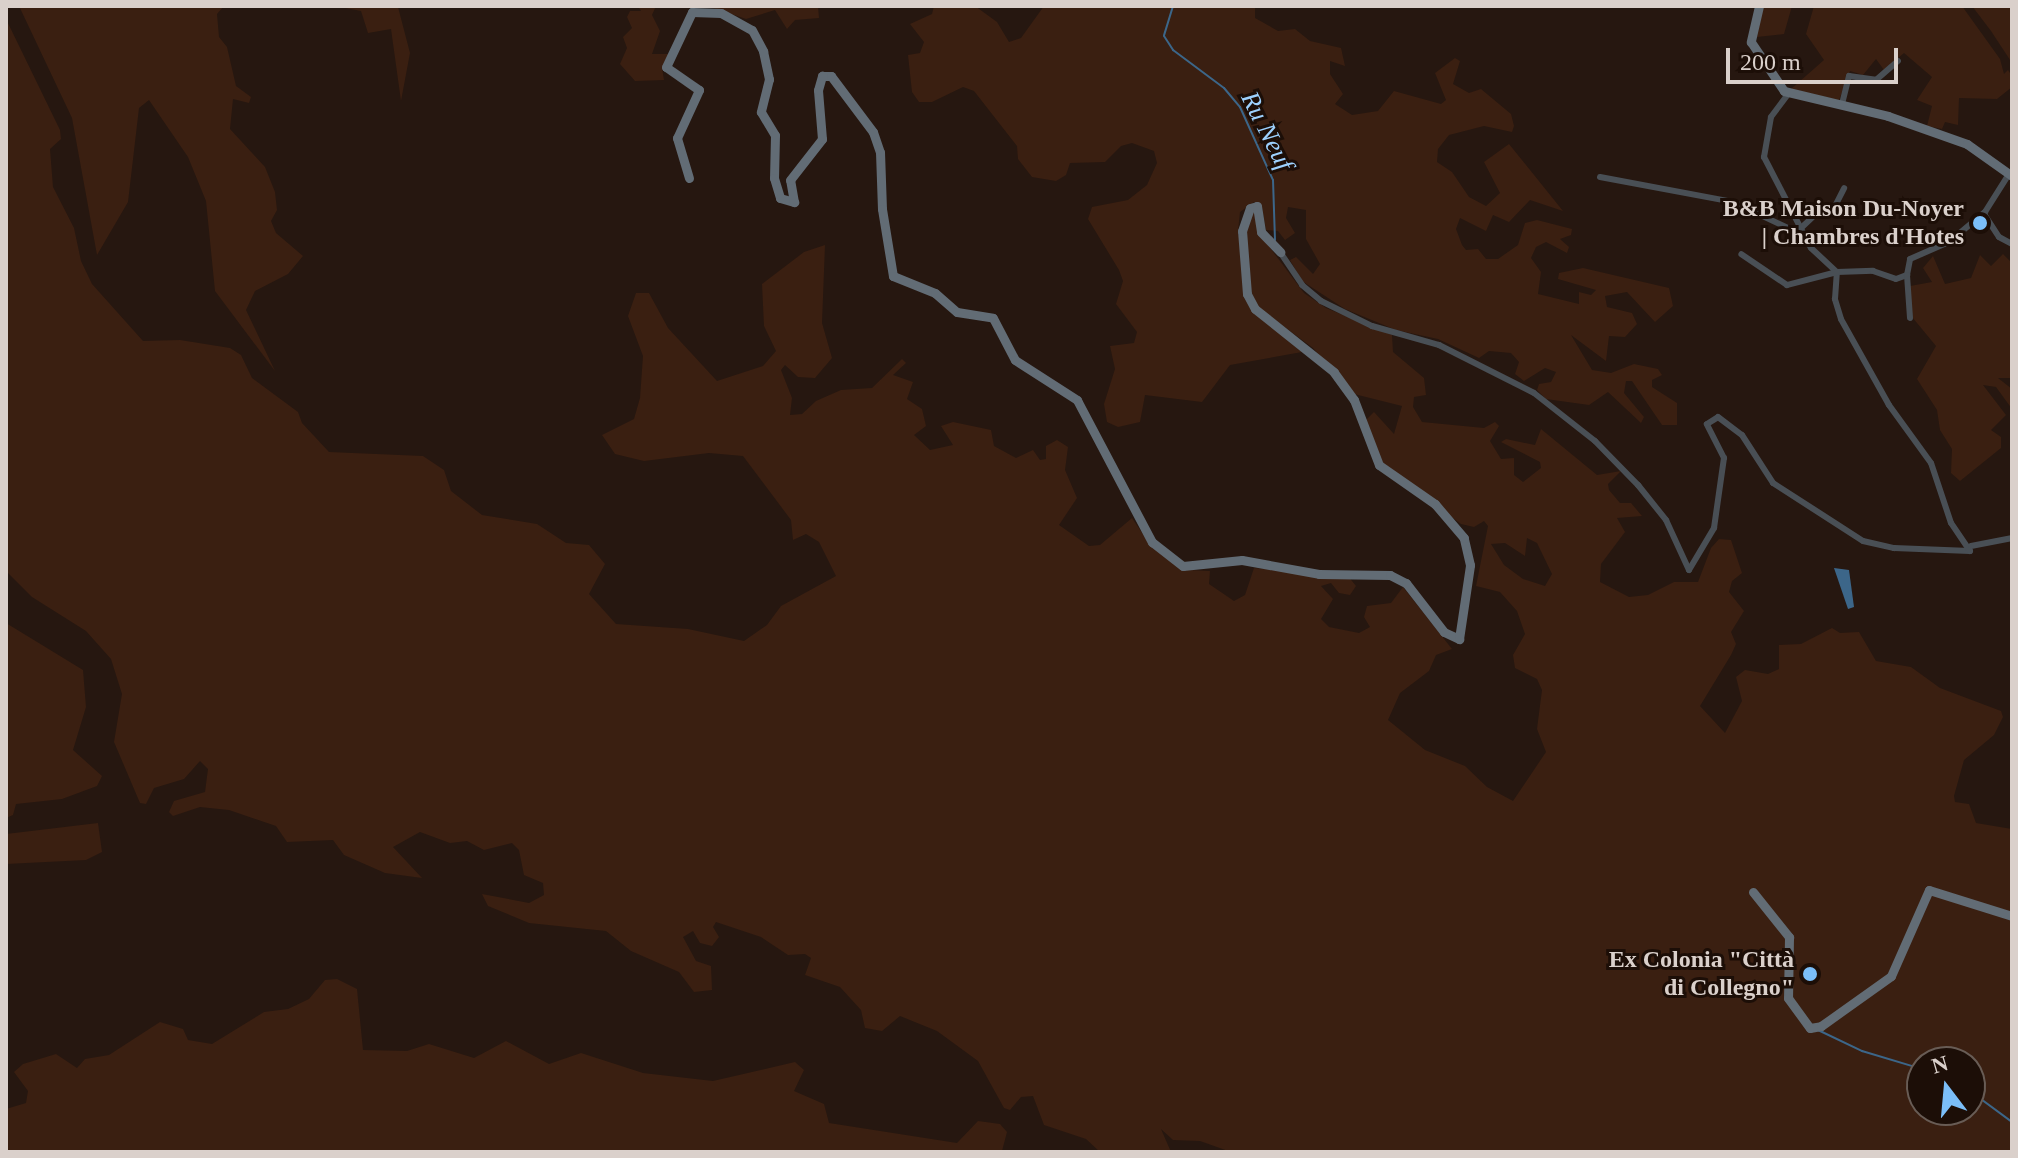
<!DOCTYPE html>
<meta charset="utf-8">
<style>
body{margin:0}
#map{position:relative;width:2018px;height:1158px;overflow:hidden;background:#261710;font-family:"Times New Roman",serif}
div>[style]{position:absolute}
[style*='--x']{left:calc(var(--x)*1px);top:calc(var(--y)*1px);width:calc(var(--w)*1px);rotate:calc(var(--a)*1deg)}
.green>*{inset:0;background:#3a1f11}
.water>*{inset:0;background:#3c6689}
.stream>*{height:2px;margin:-1px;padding:0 1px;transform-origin:1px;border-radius:1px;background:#3c6689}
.street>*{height:6px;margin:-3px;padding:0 3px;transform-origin:3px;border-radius:3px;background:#494f55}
.secondary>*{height:9px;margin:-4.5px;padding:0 4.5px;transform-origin:4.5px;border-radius:4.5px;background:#626c75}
.dots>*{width:22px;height:22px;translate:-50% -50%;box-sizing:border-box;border:4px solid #1c0e07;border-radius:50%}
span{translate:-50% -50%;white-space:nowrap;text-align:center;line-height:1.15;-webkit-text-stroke:6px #1c0e07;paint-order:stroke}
.poi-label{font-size:24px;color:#dad0cb;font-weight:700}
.right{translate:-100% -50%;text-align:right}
.water-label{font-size:26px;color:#9dd1fe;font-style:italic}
.frame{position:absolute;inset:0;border:8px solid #dad0cb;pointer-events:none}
.north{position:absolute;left:1906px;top:1046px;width:80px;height:80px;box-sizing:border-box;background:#1c0e07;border:2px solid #685c55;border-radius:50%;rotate:344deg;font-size:22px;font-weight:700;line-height:32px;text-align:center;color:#dad0cb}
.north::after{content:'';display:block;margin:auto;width:28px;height:36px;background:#7bbef8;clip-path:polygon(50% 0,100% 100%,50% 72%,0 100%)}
.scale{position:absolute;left:1726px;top:48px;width:172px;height:36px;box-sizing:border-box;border:4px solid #dad0cb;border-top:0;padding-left:10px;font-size:24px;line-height:28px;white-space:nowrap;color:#dad0cb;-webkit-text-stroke:6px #1c0e07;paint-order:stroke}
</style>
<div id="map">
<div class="green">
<div style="clip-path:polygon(19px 6px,224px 6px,217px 14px,219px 37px,227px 47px,236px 86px,251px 97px,249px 103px,233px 99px,230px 129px,265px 167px,275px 192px,277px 210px,271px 221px,276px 233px,303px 256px,288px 274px,255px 291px,246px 310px,275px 371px,215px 291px,206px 201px,188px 157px,149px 100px,139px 108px,128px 202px,97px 255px,72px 118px)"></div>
<div style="clip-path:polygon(335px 6px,398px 7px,410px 53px,401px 101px,391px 29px,368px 33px,361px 11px)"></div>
<div style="clip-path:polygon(638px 6px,656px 6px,652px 15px,660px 31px,652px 54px,669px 54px,662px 68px,664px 80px,635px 81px,620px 64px,627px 48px,623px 37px,632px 28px,627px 17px,630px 11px,641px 11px)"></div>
<div style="clip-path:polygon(708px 6px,818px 6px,819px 18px,795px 20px,787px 29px,775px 10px,746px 19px)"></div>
<div style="clip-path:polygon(934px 6px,975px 6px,997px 22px,1009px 42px,1021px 38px,1044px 6px,1255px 6px,1255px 18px,1278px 31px,1295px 29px,1310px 41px,1341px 48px,1345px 66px,1330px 61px,1330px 74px,1343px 94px,1335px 104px,1352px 115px,1378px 111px,1394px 91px,1441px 104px,1446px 100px,1435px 73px,1455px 58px,1460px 61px,1453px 84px,1469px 93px,1481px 89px,1511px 114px,1514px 126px,1512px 132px,1484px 126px,1449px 135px,1438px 149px,1437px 162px,1452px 172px,1469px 197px,1486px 206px,1500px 193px,1484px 162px,1509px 144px,1563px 211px,1530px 200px,1509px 222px,1493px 215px,1486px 231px,1460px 218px,1456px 229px,1462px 245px,1466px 250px,1478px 249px,1486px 259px,1498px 259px,1518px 245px,1525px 223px,1537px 220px,1572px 229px,1571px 235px,1560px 239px,1569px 247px,1567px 253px,1546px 242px,1536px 247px,1531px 258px,1541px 272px,1538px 294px,1579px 304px,1579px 292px,1591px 295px,1596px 290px,1558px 279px,1559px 273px,1583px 268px,1669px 288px,1673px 306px,1655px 322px,1627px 292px,1605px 296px,1607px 307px,1632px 313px,1637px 324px,1625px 337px,1609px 336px,1606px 361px,1571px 335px,1592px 370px,1611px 373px,1634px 364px,1658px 369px,1662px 375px,1652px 380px,1652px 387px,1677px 403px,1677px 425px,1662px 425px,1632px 381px,1626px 381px,1624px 393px,1644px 417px,1641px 423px,1608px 392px,1589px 405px,1546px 399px,1537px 390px,1539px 384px,1551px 382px,1556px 372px,1545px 368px,1524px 381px,1515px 374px,1519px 362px,1511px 353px,1489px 351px,1479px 358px,1438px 339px,1396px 330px,1345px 309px,1302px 281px,1290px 260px,1296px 257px,1313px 274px,1320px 264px,1306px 239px,1306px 210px,1288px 207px,1286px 218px,1295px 233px,1285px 240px,1278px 231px,1266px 230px,1262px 207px,1254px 202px,1240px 212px,1238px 231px,1253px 311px,1302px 352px,1230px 365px,1202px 402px,1145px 395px,1140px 422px,1118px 427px,1107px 422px,1104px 404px,1115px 369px,1110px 346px,1134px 343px,1137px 332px,1116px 304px,1123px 281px,1119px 270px,1088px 219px,1092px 207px,1128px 200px,1147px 185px,1157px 163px,1154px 151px,1132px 143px,1121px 146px,1105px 162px,1070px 163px,1066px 175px,1056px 181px,1032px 177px,1018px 159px,1017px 146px,974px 91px,963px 87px,932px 102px,919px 102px,912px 92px,908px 55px,920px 53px,924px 42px,910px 24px,932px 14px)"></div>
<div style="clip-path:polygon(1763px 6px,1792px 6px,1784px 34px,1757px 37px)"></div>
<div style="clip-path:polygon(1814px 6px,1962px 6px,2000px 59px,2004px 74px,2008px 70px,2012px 76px,2012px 87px,1997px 99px,1959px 98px,1958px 125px,1945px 122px,1942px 129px,1927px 126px,1932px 106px,1917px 100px,1932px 77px,1904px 53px,1884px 70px,1876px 59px,1863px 75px,1850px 71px,1839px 100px,1791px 89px,1824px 60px,1806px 34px)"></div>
<div style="clip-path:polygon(1972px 6px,2012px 6px,2012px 63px,1991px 31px)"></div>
<div style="clip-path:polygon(evenodd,6px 19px,60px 130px,61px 139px,50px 149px,53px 187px,74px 228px,81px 261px,92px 284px,143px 341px,180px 340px,230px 348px,241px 355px,252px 378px,298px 412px,302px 423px,329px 452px,423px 456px,444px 470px,451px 491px,482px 515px,537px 524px,566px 543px,589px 545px,605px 564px,589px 594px,616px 624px,688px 629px,744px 641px,767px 625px,781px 606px,836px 576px,819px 542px,806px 534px,793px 540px,791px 520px,743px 456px,709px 453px,644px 461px,615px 454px,602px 435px,634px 419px,640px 398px,643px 356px,628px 316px,636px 293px,649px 293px,668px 328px,717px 381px,763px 366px,776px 351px,764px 326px,762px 284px,804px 252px,825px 245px,822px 323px,832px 358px,815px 378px,798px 377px,785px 365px,781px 370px,792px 398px,790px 415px,802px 414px,816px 401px,841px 390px,872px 388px,902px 359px,906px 363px,893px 375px,913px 382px,907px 399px,922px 409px,926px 426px,914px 435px,930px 450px,953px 445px,941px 426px,953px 422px,991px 430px,994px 446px,1016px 458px,1033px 450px,1040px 460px,1046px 459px,1046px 446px,1057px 440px,1068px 447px,1065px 470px,1077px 498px,1059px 525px,1089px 546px,1100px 545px,1132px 518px,1151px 546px,1187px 570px,1210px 571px,1209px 584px,1234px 601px,1245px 595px,1254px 568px,1348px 576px,1356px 586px,1350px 595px,1339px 593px,1331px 583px,1321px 586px,1333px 599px,1321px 619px,1329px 627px,1359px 633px,1370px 627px,1364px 617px,1367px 606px,1391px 603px,1403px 587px,1452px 649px,1436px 655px,1429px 671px,1400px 693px,1388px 720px,1425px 750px,1465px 766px,1487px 787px,1513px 801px,1546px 752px,1537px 729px,1542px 690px,1537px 679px,1515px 668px,1513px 655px,1525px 634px,1517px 611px,1500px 592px,1476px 586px,1488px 526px,1484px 521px,1474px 527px,1461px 524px,1384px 466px,1366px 420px,1374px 412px,1394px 434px,1402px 406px,1354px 394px,1313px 348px,1259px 308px,1251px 293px,1246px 231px,1248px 216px,1255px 210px,1259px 233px,1304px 293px,1326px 308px,1392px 335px,1393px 352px,1424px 378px,1426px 395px,1414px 397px,1413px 407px,1422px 422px,1484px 428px,1495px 422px,1499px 426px,1490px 441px,1501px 459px,1514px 458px,1514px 475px,1523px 482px,1541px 468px,1540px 462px,1501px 442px,1506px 439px,1535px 445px,1541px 429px,1597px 475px,1621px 471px,1608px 484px,1609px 490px,1620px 503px,1631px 503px,1642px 516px,1617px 518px,1625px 532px,1601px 564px,1600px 582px,1629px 597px,1648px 595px,1674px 582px,1698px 582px,1711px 548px,1719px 539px,1731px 540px,1742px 573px,1732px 581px,1729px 592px,1744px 611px,1731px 632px,1736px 644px,1731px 655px,1700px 706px,1725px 733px,1742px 701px,1736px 677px,1745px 670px,1768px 674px,1779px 669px,1779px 645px,1801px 644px,1832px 628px,1840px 633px,1859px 632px,1876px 661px,1911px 667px,1940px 688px,2001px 711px,2003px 717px,1994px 735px,1964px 760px,1954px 796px,1955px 802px,1969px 804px,1976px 823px,2012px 829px,2012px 1152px,1231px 1152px,1200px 1141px,1173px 1140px,1161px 1129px,1171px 1152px,1100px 1152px,1086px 1139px,1044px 1125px,1033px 1096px,1021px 1097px,1010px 1110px,1004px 1108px,978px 1061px,937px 1031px,900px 1016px,882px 1031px,865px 1028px,861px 1010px,840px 987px,805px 975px,811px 958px,805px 954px,788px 955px,761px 937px,716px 922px,713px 927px,719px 937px,712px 946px,700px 943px,693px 931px,683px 937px,696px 961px,711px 966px,712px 990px,694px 992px,679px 972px,631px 951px,606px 931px,529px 923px,488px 906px,482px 894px,529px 903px,544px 895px,543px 883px,524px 875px,519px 850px,512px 843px,484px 850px,467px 841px,450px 843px,420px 832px,393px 847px,422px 878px,385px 873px,344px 855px,333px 840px,287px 842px,276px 826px,229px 810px,200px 807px,173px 816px,169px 812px,174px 801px,205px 792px,208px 769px,200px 761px,184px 779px,154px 788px,146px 804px,140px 803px,114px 742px,122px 694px,111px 659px,86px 631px,32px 597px,6px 571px,6px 19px,1527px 538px,1537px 543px,1552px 574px,1545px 586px,1523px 579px,1504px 565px,1491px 544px,1505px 543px,1525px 556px,1527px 538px,6px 19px,1922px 1062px,1970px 1062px,1970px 1110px,1922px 1110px,1922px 1062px)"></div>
<div style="clip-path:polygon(2003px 254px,2012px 263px,2012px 378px,1998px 378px,2012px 389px,2012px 409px,1996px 387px,1983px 385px,2006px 415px,1991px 430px,2001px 437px,2001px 448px,1960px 481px,1951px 473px,1952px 449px,1940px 430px,1937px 410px,1917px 379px,1936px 346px,1912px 317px,1910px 286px,1932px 282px,1923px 268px,1933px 256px,1945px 284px,1971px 278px,1980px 255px,1991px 266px)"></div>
<div style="clip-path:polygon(6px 623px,83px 670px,86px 707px,73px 750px,102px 776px,97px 786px,62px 799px,16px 804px,13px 815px,6px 818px)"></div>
<div style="clip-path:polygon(98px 823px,102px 852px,86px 860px,6px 864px,6px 834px)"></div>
<div style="clip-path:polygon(337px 979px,357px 989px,363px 1050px,407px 1051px,429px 1044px,474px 1058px,506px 1041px,549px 1064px,581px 1053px,643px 1073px,713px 1081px,795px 1062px,804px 1070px,794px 1091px,824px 1104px,829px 1123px,957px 1143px,978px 1121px,1000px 1124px,1007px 1132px,1002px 1151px,993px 1152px,6px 1152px,6px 1109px,26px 1103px,28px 1091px,14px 1072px,23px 1064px,56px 1054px,77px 1068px,85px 1059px,109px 1055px,160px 1022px,183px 1029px,188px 1040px,212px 1044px,264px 1012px,288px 1009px,309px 999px,325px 980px)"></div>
</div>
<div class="water">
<div style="clip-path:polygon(1834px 568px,1849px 570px,1854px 607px,1848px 609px)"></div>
</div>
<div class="stream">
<div style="--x:1173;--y:6;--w:31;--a:107"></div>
<div style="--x:1164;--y:36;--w:17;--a:57"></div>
<div style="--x:1173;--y:50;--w:64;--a:36.7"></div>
<div style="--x:1224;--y:88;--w:25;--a:50"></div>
<div style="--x:1240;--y:107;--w:80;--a:65.7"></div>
<div style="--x:1273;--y:180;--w:60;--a:88.1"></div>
<div style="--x:1818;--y:1030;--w:49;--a:25.5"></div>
<div style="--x:1862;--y:1051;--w:63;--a:16.7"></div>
<div style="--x:1970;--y:1091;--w:52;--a:36.4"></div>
</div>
<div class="street">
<div style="--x:1789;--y:93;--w:30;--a:127"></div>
<div style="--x:1771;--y:117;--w:41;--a:99.9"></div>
<div style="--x:1764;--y:157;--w:102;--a:62.7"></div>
<div style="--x:1811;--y:248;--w:35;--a:43"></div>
<div style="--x:1837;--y:272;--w:36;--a:-2"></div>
<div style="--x:1873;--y:271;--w:24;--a:19"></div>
<div style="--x:1896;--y:279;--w:12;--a:-20"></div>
<div style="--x:1907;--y:275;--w:16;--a:-79"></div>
<div style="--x:1910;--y:259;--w:43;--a:-23.6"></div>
<div style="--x:1949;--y:242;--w:47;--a:-39.8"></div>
<div style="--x:1985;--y:212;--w:45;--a:-57.7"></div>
<div style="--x:1842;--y:104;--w:29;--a:-76"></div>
<div style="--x:1849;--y:76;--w:27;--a:8"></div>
<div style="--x:1876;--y:80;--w:29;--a:-41"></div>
<div style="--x:1600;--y:177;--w:135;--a:10.6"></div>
<div style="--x:1733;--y:202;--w:80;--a:25.3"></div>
<div style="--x:1984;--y:214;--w:27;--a:57"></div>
<div style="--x:1999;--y:237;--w:15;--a:28"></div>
<div style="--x:1801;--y:228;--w:21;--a:-43"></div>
<div style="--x:1816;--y:214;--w:15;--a:0"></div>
<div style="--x:1831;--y:214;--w:29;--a:-63"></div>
<div style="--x:1280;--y:252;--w:40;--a:56"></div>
<div style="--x:1302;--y:285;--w:25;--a:40"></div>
<div style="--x:1321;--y:301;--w:57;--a:26.1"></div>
<div style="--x:1372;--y:326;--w:70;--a:15.8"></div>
<div style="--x:1439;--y:345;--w:106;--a:26.8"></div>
<div style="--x:1534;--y:393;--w:78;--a:38.2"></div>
<div style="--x:1595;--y:441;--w:62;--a:45.7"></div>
<div style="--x:1638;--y:485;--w:45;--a:51.3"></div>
<div style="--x:1666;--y:520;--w:55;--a:65.3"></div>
<div style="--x:1689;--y:570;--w:49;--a:-59.2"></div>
<div style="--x:1714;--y:528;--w:71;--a:-81.9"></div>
<div style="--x:1724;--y:458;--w:38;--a:-117"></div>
<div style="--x:1707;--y:424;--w:13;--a:-32"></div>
<div style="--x:1718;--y:417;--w:30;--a:37"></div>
<div style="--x:1742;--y:435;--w:57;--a:57.1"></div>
<div style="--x:1773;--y:483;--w:107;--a:32.8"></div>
<div style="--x:1863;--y:541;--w:32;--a:13"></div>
<div style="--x:1894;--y:548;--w:76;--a:2.3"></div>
<div style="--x:1970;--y:551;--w:34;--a:-124"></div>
<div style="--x:1951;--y:523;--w:63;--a:-108.4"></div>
<div style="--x:1931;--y:463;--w:72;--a:-125.9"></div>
<div style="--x:1889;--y:405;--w:98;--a:-119.2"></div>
<div style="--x:1841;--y:319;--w:21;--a:-107"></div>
<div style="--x:1835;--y:299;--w:27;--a:-86"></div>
<div style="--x:1837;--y:272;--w:52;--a:165.4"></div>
<div style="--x:1787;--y:285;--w:55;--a:-146"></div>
<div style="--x:1907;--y:275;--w:43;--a:86"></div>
<div style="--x:1971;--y:546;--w:42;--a:-11"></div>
</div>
<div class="secondary">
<div style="--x:1759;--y:6;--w:37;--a:103"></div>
<div style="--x:1751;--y:42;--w:59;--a:56"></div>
<div style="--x:1784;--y:91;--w:107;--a:13.5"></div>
<div style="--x:1888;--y:116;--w:84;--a:19.5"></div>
<div style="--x:1967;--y:144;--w:55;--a:35.4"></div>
<div style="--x:689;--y:178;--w:42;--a:-106.7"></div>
<div style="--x:677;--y:138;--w:53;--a:-65.4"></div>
<div style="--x:699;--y:90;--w:40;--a:-145.1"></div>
<div style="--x:666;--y:67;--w:61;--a:-64.7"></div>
<div style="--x:692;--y:12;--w:29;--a:2"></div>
<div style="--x:721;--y:13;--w:35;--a:29"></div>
<div style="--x:752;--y:30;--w:24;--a:62"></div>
<div style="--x:763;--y:51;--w:29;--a:78"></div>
<div style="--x:769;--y:79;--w:34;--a:104"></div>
<div style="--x:761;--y:112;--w:27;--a:59"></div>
<div style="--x:775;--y:135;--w:43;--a:91.3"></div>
<div style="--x:774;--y:178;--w:21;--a:73"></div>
<div style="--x:780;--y:198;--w:15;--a:16"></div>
<div style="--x:794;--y:202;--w:22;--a:-100"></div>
<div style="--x:790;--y:180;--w:52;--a:-52"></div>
<div style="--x:822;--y:139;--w:49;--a:-94.7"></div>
<div style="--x:818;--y:90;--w:15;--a:-74"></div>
<div style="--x:822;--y:76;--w:9;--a:0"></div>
<div style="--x:831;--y:76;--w:70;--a:53.1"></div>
<div style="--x:873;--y:132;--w:21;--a:71"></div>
<div style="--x:880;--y:152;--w:57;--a:88"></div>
<div style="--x:882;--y:209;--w:68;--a:80.7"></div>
<div style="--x:893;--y:276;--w:45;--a:22"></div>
<div style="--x:935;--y:293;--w:29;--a:41"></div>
<div style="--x:957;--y:312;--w:36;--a:9"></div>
<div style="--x:993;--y:318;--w:47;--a:62.4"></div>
<div style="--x:1015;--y:360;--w:74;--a:32.8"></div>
<div style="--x:1077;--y:400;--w:161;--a:62.2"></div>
<div style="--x:1152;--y:542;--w:39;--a:38"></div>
<div style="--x:1183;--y:566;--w:59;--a:-5.8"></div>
<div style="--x:1242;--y:560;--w:78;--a:10.3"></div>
<div style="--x:1319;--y:574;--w:71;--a:0.8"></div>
<div style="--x:1390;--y:575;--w:18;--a:27"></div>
<div style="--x:1406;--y:583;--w:62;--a:52.2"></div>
<div style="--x:1444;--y:632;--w:17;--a:25"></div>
<div style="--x:1459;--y:639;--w:75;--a:-81.5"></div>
<div style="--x:1470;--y:565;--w:28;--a:-103"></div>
<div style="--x:1464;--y:538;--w:45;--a:-130.5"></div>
<div style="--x:1435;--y:504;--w:68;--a:-145.1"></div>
<div style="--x:1379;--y:465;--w:70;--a:-111"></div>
<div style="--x:1354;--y:400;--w:34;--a:-126"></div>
<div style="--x:1334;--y:372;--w:101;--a:-141.4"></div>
<div style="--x:1255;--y:309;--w:17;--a:-118"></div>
<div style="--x:1247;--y:294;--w:63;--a:-94.5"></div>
<div style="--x:1242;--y:231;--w:24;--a:-71"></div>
<div style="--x:1250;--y:208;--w:7;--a:-16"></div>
<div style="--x:1257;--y:206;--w:26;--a:81"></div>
<div style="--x:1261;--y:232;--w:28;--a:46"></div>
<div style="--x:1753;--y:892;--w:58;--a:51.3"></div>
<div style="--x:1789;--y:937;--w:61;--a:90.9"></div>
<div style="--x:1788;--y:998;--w:37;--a:54"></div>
<div style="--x:1810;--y:1028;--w:11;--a:-10"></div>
<div style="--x:1821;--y:1026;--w:86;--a:-35.5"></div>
<div style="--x:1891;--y:976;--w:94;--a:-66.2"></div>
<div style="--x:1929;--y:890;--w:87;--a:17.4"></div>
</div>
<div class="dots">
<div style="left:1980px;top:223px;background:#7bbef8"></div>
<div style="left:1810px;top:974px;background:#7bbef8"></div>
</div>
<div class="poi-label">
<span class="right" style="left:1964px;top:223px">B&amp;B Maison Du-Noyer<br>| Chambres d'Hotes</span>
<span class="right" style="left:1794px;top:974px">Ex Colonia "Città<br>di Collegno"</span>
</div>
<div class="water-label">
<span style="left:1267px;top:131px;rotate:63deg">Ru Neuf</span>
</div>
<div class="frame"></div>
<div class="north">N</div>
<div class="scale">200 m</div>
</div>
